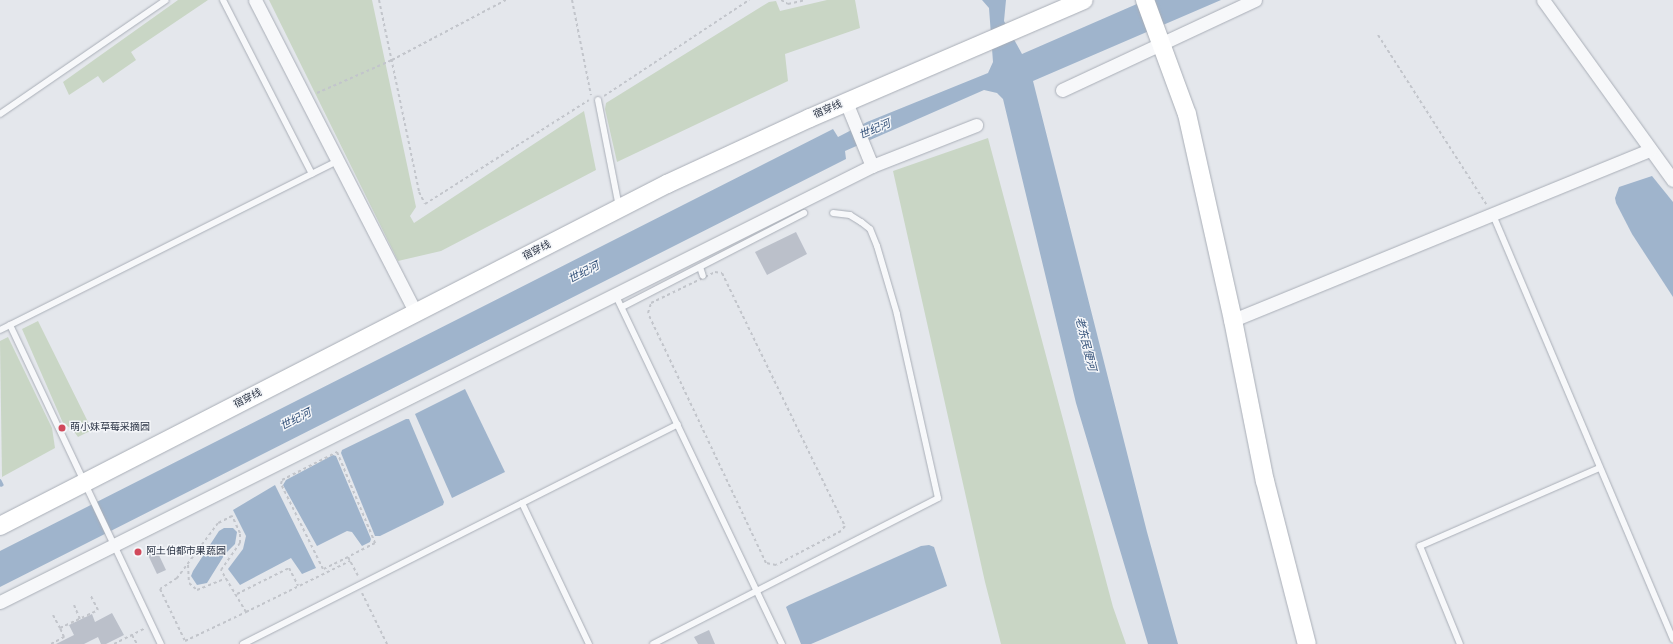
<!DOCTYPE html>
<meta charset="utf-8">
<style>
body{margin:0}
#map{position:relative;width:1673px;height:644px;overflow:hidden;background:#e4e7ec;font-family:"Fira Sans Condensed","Noto Sans SC",sans-serif}
div>[style]{position:absolute}
[style*='--x']{left:calc(var(--x)*1px);top:calc(var(--y)*1px);width:calc(var(--w)*1px);rotate:calc(var(--a)*1deg)}
.green>*{inset:0;background:#c9d6c5}
.water>*{inset:0;background:#9fb4cc}
.stream>*{height:3.5px;margin:-1.75px;padding:0 1.75px;transform-origin:1.75px;border-radius:1.75px;background:#9fb4cc}
.building>*{inset:0;background:#bbc0ca}
.path>*{height:2px;margin-top:-1px;transform-origin:0;background:repeating-linear-gradient(90deg,#c2c5cb 0 3px,transparent 0 6px)}
.roads{filter:drop-shadow(0 0 1px #a9aeb7) drop-shadow(0 0 1px #a9aeb7)}
.lane>*{height:6px;margin:-3px;padding:0 3px;transform-origin:3px;border-radius:3px;background:#f7f8fa}
.street>*{height:13px;margin:-6.5px;padding:0 6.5px;transform-origin:6.5px;border-radius:6.5px;background:#f7f8fa}
.secondary>*{height:18px;margin:-9px;padding:0 9px;transform-origin:9px;border-radius:9px;background:#fff}
.dots>*{width:11px;height:11px;translate:-50% -50%;box-sizing:border-box;border:2px solid #f4f6f9;border-radius:50%}
span{translate:-50% -50%;white-space:nowrap;text-align:center;line-height:1.15;-webkit-text-stroke:3px #f4f6f9;paint-order:stroke}
.street-label{font-size:10px;color:#2b3445}
.poi-label{font-size:10px;color:#2b3445}
.left{translate:0 -50%;text-align:left}
.water-label{font-size:11px;color:#34527a;font-style:italic}
</style>
<div id="map">
<div class="green">
<div style="clip-path:polygon(178px 0,208px 0,131px 52px,136px 60px,103px 83px,98px 76px,69px 95px,63px 82px)"></div>
<div style="clip-path:polygon(269px 0,372px 0,416px 207px,410px 216px,414px 223px,584px 111px,596px 170px,441px 251px,398px 261px)"></div>
<div style="clip-path:polygon(827px 0,855px 0,860px 28px,785px 54px,788px 81px,617px 162px,605px 109px,606px 103px,769px 2px,776px 1px,780px 11px)"></div>
<div style="clip-path:polygon(988px 138px,1113px 607px,1126px 644px,1001px 644px,985px 582px,893px 171px)"></div>
<div style="clip-path:polygon(38px 321px,92px 430px,78px 437px,73px 430px,63px 423px,22px 329px)"></div>
<div style="clip-path:polygon(8px 337px,52px 428px,55px 448px,2px 477px,0 341px)"></div>
</div>
<div class="water">
<div style="clip-path:polygon(982px 0,1006px 0,1004px 21px,1022px 54px,1146px 0,1221px 0,1033px 81px,1147px 532px,1178px 644px,1148px 644px,1076px 403px,1003px 99px,997px 93px,984px 90px,845px 151px,846px 159px,0 587px,0 551px,833px 129px,838px 137px,867px 122px,988px 73px,993px 62px,989px 8px)"></div>
<div style="clip-path:polygon(1652px 176px,1673px 202px,1673px 297px,1632px 234px,1616px 203px,1615px 198px,1619px 187px)"></div>
<div style="clip-path:polygon(465px 389px,505px 472px,452px 498px,415px 414px)"></div>
<div style="clip-path:polygon(406px 419px,409px 419px,444px 502px,443px 505px,380px 536px,375px 536px,341px 453px,342px 450px)"></div>
<div style="clip-path:polygon(333px 455px,336px 456px,371px 539px,370px 542px,362px 546px,352px 532px,347px 531px,317px 546px,283px 485px,286px 480px)"></div>
<div style="clip-path:polygon(275px 485px,316px 568px,302px 574px,291px 558px,240px 585px,228px 569px,243px 549px,246px 536px,233px 510px)"></div>
<div style="clip-path:polygon(224px 528px,233px 528px,237px 532px,235px 544px,225px 554px,207px 583px,197px 585px,191px 576px,193px 571px,219px 531px)"></div>
<div style="clip-path:polygon(929px 545px,934px 547px,947px 586px,811px 644px,801px 644px,786px 607px,789px 605px,921px 546px)"></div>
</div>
<div class="stream">
<div style="--x:0;--y:481;--w:4;--a:63"></div>
</div>
<div class="building">
<div style="clip-path:polygon(796px 232px,807px 254px,767px 275px,755px 252px)"></div>
<div style="clip-path:polygon(157px 551px,166px 570px,157px 574px,148px 555px)"></div>
<div style="clip-path:polygon(112px 613px,124px 635px,106px 644px,101px 644px,98px 637px,84px 644px,56px 644px,74px 635px,69px 625px,92px 614px,95px 622px)"></div>
<div style="clip-path:polygon(709px 630px,715px 644px,698px 644px,694px 637px)"></div>
</div>
<div class="path">
<div style="--x:379;--y:0;--w:196;--a:78.2"></div>
<div style="--x:419;--y:192;--w:13;--a:63"></div>
<div style="--x:425;--y:204;--w:194;--a:-32.4"></div>
<div style="--x:572;--y:0;--w:97;--a:78.7"></div>
<div style="--x:781;--y:0;--w:8;--a:30"></div>
<div style="--x:788;--y:4;--w:17;--a:-13"></div>
<div style="--x:1378;--y:35;--w:201;--a:57.4"></div>
<div style="--x:317;--y:93;--w:82;--a:-23.7"></div>
<div style="--x:392;--y:60;--w:129;--a:-27.8"></div>
<div style="--x:604;--y:96;--w:174;--a:-33.5"></div>
<div style="--x:715;--y:272;--w:7;--a:8"></div>
<div style="--x:722;--y:273;--w:281;--a:64.1"></div>
<div style="--x:845;--y:526;--w:6;--a:129"></div>
<div style="--x:841;--y:531;--w:73;--a:152.4"></div>
<div style="--x:776;--y:565;--w:10;--a:-169"></div>
<div style="--x:766;--y:563;--w:276;--a:-115.3"></div>
<div style="--x:648;--y:313;--w:10;--a:-73"></div>
<div style="--x:651;--y:303;--w:71;--a:-25.8"></div>
<div style="--x:348;--y:557;--w:28;--a:154"></div>
<div style="--x:323;--y:569;--w:95;--a:-116.3"></div>
<div style="--x:281;--y:484;--w:4;--a:-76"></div>
<div style="--x:282;--y:480;--w:62;--a:-27"></div>
<div style="--x:337;--y:452;--w:99;--a:67.3"></div>
<div style="--x:375;--y:543;--w:30;--a:153"></div>
<div style="--x:348;--y:557;--w:21;--a:62"></div>
<div style="--x:188;--y:565;--w:18;--a:87"></div>
<div style="--x:189;--y:583;--w:11;--a:41"></div>
<div style="--x:197;--y:590;--w:31;--a:-22"></div>
<div style="--x:362;--y:593;--w:57;--a:63.9"></div>
<div style="--x:237;--y:594;--w:58;--a:-26.6"></div>
<div style="--x:289;--y:568;--w:20;--a:63"></div>
<div style="--x:74;--y:605;--w:15;--a:67"></div>
<div style="--x:246;--y:612;--w:49;--a:-120.8"></div>
<div style="--x:221;--y:570;--w:33;--a:-55"></div>
<div style="--x:240;--y:543;--w:10;--a:-90"></div>
<div style="--x:240;--y:533;--w:19;--a:-115"></div>
<div style="--x:232;--y:516;--w:16;--a:153"></div>
<div style="--x:218;--y:523;--w:69;--a:126.7"></div>
<div style="--x:177;--y:578;--w:20;--a:147"></div>
<div style="--x:160;--y:589;--w:58;--a:64.3"></div>
<div style="--x:185;--y:641;--w:68;--a:-25.4"></div>
<div style="--x:246;--y:612;--w:116;--a:-26.1"></div>
<div style="--x:53;--y:615;--w:15;--a:62"></div>
<div style="--x:60;--y:628;--w:42;--a:-25.3"></div>
<div style="--x:98;--y:610;--w:16;--a:-117"></div>
<div style="--x:132;--y:635;--w:10;--a:61"></div>
<div style="--x:51;--y:644;--w:15;--a:-28"></div>
<div style="--x:64;--y:637;--w:10;--a:-114"></div>
<div style="--x:114;--y:644;--w:34;--a:-27"></div>
</div>
<div class="roads">
<div class="lane">
<div style="--x:223;--y:0;--w:195;--a:62.9"></div>
<div style="--x:598;--y:100;--w:109;--a:78.9"></div>
<div style="--x:0;--y:114;--w:201;--a:-34.5"></div>
<div style="--x:1493;--y:215;--w:461;--a:67"></div>
<div style="--x:700;--y:267;--w:9;--a:72"></div>
<div style="--x:615;--y:294;--w:388;--a:64.5"></div>
<div style="--x:622;--y:307;--w:205;--a:-27.3"></div>
<div style="--x:10;--y:325;--w:353;--a:64.7"></div>
<div style="--x:0;--y:330;--w:378;--a:-26.6"></div>
<div style="--x:522;--y:503;--w:156;--a:64.6"></div>
<div style="--x:243;--y:644;--w:487;--a:-26.8"></div>
<div style="--x:653;--y:644;--w:320;--a:-27.1"></div>
<div style="--x:938;--y:498;--w:189;--a:-102.6"></div>
<div style="--x:897;--y:314;--w:71;--a:-106.4"></div>
<div style="--x:877;--y:246;--w:18;--a:-112"></div>
<div style="--x:870;--y:229;--w:11;--a:-142"></div>
<div style="--x:861;--y:222;--w:13;--a:-148"></div>
<div style="--x:850;--y:215;--w:17;--a:-173"></div>
<div style="--x:1460;--y:644;--w:106;--a:-112.2"></div>
<div style="--x:1420;--y:546;--w:195;--a:-23.5"></div>
</div>
<div class="street">
<div style="--x:255;--y:0;--w:352;--a:62.8"></div>
<div style="--x:1543;--y:0;--w:222;--a:54.2"></div>
<div style="--x:1062;--y:90;--w:213;--a:-25"></div>
<div style="--x:846;--y:102;--w:69;--a:67.9"></div>
<div style="--x:1233;--y:320;--w:450;--a:-22.2"></div>
<div style="--x:0;--y:602;--w:975;--a:-26.57"></div>
<div style="--x:872;--y:166;--w:112;--a:-21.5"></div>
</div>
<div class="secondary">
<div style="--x:1145;--y:0;--w:121;--a:69.8"></div>
<div style="--x:1187;--y:114;--w:211;--a:77.4"></div>
<div style="--x:1233;--y:320;--w:164;--a:78.8"></div>
<div style="--x:1265;--y:481;--w:168;--a:75.6"></div>
<div style="--x:0;--y:526;--w:750;--a:-27.15"></div>
<div style="--x:667;--y:184;--w:157;--a:-24.8"></div>
<div style="--x:810;--y:118;--w:298;--a:-23.3"></div>
</div>
</div>
<div class="dots">
<div style="left:62px;top:428px;background:#d1495b"></div>
<div style="left:138px;top:552px;background:#d1495b"></div>
</div>
<div class="street-label">
<span style="left:828px;top:110px;rotate:-23deg">宿穿线</span>
<span style="left:537px;top:251px;rotate:-27deg">宿穿线</span>
<span style="left:248px;top:399px;rotate:-27deg">宿穿线</span>
</div>
<div class="poi-label">
<span class="left" style="left:70px;top:428px">萌小妹草莓采摘园</span>
<span class="left" style="left:146px;top:552px">阿土伯都市果蔬园</span>
</div>
<div class="water-label">
<span style="left:875px;top:130px;rotate:-23deg">世纪河</span>
<span style="left:584px;top:273px;rotate:-27deg">世纪河</span>
<span style="left:1085px;top:344px;rotate:76deg">老东民便河</span>
<span style="left:296px;top:420px;rotate:-27deg">世纪河</span>
</div>
</div>
